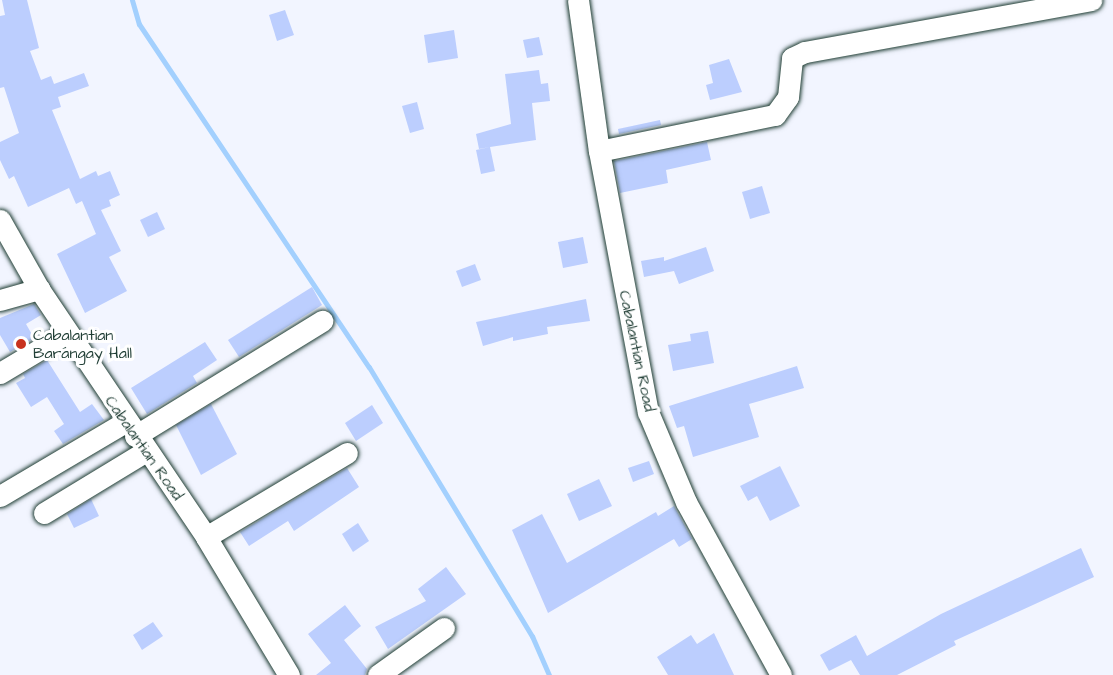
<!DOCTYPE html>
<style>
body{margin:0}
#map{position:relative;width:1113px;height:675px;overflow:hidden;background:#f2f5ff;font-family:"Architects Daughter",sans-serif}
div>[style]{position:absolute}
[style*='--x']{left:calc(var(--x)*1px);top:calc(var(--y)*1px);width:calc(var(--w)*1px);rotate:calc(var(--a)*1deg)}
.stream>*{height:5px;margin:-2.5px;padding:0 2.5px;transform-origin:2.5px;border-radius:2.5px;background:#a3d0fe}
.building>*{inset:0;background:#bccefe}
.roads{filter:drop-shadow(0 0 2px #1f3d34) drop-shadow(0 0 2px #1f3d34)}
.minor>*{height:21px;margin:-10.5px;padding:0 10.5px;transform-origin:10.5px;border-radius:10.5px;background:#fff}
.dots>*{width:16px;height:16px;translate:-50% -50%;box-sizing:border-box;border:3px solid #fff;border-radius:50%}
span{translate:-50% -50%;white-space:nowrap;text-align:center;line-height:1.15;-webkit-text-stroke:6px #fff;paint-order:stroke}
.poi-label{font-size:16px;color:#1f3d34}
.left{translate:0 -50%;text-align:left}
.street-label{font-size:16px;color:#1f3d34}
</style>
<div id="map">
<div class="stream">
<div style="--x:132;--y:0;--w:25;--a:74"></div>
<div style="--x:139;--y:24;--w:413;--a:56.2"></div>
<div style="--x:369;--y:367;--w:315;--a:58.8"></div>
<div style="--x:532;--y:636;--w:43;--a:66.4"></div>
</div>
<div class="building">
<div style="clip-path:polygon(2px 0,27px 0,39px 48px,30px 51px,41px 80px,51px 76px,54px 84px,84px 73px,89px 86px,58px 97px,61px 107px,52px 110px,80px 179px,96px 171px,98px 176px,110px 171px,120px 195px,109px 200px,111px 206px,101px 210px,121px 251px,109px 257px,127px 291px,85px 313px,57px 254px,96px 234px,82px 201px,76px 204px,69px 188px,28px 207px,14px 176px,9px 179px,0 160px,0 142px,19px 133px,4px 87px,0 88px,0 16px,5px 15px)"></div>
<div style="clip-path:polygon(285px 10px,294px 35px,277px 41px,269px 15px)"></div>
<div style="clip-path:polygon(454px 30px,458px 58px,428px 63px,424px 35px)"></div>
<div style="clip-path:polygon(539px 37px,543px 55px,527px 58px,523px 40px)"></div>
<div style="clip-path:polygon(729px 59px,742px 92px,710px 100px,706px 85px,713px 83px,709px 65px)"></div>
<div style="clip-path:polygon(539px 70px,541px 84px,548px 83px,550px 101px,532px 103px,536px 140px,490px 147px,495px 171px,481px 174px,476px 150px,490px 147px,479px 149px,476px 134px,511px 124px,505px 74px)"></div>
<div style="clip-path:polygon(417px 102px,424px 129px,410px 133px,402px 106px)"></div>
<div style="clip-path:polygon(660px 120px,661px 125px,619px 134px,618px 129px)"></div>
<div style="clip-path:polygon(707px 142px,711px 160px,666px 170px,668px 183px,620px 193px,614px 161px)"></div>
<div style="clip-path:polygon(762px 186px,770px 213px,750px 219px,742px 192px)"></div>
<div style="clip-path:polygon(157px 212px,165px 229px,148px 237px,140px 220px)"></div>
<div style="clip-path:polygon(583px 237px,588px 263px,563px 268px,558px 242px)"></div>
<div style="clip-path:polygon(706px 247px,714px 271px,679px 284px,674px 271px,644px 277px,641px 261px,664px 257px,664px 261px)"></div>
<div style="clip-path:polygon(475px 264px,481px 280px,462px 287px,456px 271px)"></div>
<div style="clip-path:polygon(312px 287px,322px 305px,239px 357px,228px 340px)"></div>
<div style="clip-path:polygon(586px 299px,590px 321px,547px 327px,548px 334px,513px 341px,513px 337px,483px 346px,476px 322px)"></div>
<div style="clip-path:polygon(34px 304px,41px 315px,26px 324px,34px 338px,10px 352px,0 335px,0 318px)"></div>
<div style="clip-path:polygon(708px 331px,714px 363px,673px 371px,668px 345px,691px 341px,690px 334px)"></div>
<div style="clip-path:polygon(205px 342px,217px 360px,193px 376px,197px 383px,147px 414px,131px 388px)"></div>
<div style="clip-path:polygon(47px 360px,80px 412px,92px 404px,104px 420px,63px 444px,54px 431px,64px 424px,47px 397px,31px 407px,16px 383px,25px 378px,23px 374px)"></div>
<div style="clip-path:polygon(797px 366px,804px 388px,749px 404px,759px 437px,693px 457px,684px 426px,677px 428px,669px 406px)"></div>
<div style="clip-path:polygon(211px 404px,237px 454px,201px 475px,176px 425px)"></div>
<div style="clip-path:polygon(372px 405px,383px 423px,356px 441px,345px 423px)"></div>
<div style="clip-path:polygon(649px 461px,654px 474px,633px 482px,628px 468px)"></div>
<div style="clip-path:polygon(780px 466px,800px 506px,770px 521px,757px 496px,748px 501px,740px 486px)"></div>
<div style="clip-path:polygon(347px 468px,359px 487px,294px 531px,288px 521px,249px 546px,240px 532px)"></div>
<div style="clip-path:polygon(599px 479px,612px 506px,579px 521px,567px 494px)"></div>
<div style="clip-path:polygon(91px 499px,99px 516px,74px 528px,67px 514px)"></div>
<div style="clip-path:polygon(674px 506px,692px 539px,679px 547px,674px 539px,548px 613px,512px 530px,542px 514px,567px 563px,656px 512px,658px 516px)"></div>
<div style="clip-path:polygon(358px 523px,369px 541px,353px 552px,342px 534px)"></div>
<div style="clip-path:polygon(1081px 548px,1094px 577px,954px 641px,956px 645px,897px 675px,860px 675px,851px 660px,829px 671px,820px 655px,856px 635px,867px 656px,941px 614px)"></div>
<div style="clip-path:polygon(446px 567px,466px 594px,388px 649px,375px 627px,426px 601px,418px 589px)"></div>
<div style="clip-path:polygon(345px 605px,361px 626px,344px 640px,367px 669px,365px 675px,316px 675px,331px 663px,308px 634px)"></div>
<div style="clip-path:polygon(153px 622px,163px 636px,142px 650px,133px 635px)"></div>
<div style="clip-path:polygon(714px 633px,734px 675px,668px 675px,657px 657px,691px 635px,697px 644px)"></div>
</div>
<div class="roads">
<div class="minor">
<div style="--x:578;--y:0;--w:152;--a:82.1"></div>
<div style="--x:599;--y:151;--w:266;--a:79.4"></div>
<div style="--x:648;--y:412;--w:98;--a:67.1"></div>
<div style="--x:686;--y:502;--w:197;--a:61.2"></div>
<div style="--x:599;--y:151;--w:180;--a:-11.6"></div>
<div style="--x:775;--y:115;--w:22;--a:-54"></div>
<div style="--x:788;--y:97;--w:39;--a:-84"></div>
<div style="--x:792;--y:58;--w:14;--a:-25"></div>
<div style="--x:805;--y:52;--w:291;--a:-10.3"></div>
<div style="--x:0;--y:220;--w:79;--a:60.5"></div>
<div style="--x:39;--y:289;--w:299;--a:56"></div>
<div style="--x:206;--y:537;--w:161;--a:59"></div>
<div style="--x:0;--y:300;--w:41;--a:-15.8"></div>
<div style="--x:0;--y:373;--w:78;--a:-30.8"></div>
<div style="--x:135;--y:436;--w:220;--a:-31.6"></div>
<div style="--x:0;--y:496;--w:145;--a:-30.6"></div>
<div style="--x:44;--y:513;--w:119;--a:-31.3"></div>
<div style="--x:206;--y:537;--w:164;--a:-30.8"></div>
<div style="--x:378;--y:675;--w:81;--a:-35.5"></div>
</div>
</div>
<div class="dots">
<div style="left:21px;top:344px;background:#c8321e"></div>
</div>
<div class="poi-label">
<span class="left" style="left:33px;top:344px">Cabalantian<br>Barangay Hall</span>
</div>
<div class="street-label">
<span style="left:637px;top:351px;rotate:78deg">Cabalantian Road</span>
<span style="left:144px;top:448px;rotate:55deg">Cabalantian Road</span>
</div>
</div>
